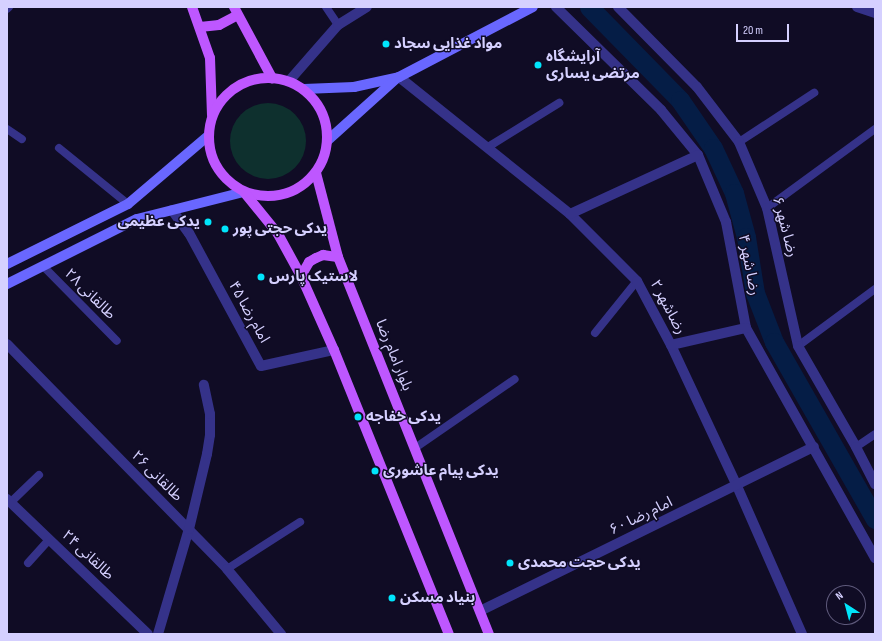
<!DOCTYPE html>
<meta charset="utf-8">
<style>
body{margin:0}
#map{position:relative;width:882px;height:641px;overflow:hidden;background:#100c25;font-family:"Sofia Sans Condensed","Noto Sans Arabic",sans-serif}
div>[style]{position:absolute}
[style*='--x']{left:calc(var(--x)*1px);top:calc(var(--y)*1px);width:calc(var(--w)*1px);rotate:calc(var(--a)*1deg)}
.green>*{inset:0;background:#0e302e}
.round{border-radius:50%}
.canal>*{height:19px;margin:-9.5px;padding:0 9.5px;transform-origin:9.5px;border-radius:9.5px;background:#051d46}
.lane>*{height:8px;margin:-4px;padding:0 4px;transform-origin:4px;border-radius:4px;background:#353289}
.street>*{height:10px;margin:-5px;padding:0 5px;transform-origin:5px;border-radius:5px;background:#353289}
.secondary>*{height:10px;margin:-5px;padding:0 5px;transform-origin:5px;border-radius:5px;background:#6967ff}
.primary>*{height:10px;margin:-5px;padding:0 5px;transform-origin:5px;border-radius:5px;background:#be57ff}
.primary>.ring{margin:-5px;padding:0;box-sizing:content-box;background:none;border:10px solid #be57ff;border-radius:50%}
.dots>*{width:11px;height:11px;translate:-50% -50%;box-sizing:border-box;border:2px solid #100c25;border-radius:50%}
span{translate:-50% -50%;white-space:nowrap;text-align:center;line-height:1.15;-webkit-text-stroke:3px #100c25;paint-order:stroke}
.poi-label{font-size:15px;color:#d5d0ff;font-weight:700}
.left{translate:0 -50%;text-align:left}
.right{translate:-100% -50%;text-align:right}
.street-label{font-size:15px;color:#d5d0ff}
.frame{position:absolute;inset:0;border:8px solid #d5d0ff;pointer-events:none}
.north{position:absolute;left:826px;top:585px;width:40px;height:40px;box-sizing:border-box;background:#100c25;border:1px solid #5f5a7c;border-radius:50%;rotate:324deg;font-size:11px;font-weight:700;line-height:16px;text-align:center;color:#d5d0ff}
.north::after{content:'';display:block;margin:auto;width:14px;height:18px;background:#00e5fb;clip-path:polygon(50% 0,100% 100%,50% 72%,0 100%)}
.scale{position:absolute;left:736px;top:24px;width:53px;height:18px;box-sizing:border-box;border:2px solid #d5d0ff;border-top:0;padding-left:5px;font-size:12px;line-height:14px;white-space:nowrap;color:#d5d0ff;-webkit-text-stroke:3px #100c25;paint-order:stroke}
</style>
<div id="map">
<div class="green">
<div class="round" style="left:230px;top:103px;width:76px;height:76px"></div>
</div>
<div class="canal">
<div style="--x:589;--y:7;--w:130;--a:45.6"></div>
<div style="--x:680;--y:100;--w:58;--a:55.5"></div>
<div style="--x:713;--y:148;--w:50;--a:65"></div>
<div style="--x:734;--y:193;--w:46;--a:74.7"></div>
<div style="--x:746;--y:237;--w:57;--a:80.9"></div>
<div style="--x:755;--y:293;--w:53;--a:68.8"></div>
<div style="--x:774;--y:342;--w:204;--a:60.3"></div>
</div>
<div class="lane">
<div style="--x:326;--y:7;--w:22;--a:56"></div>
<div style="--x:7;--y:9;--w:3;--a:-45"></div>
<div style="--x:7;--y:129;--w:18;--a:34"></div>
<div style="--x:739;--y:142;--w:90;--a:-33.2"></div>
<div style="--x:488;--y:147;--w:84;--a:-31.8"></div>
<div style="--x:59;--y:148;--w:89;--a:39.1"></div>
<div style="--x:767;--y:208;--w:134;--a:-36.2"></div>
<div style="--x:43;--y:266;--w:105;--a:45.4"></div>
<div style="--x:595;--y:333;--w:67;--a:-51.1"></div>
<div style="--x:798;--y:346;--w:96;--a:-36.5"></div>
<div style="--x:856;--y:447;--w:23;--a:-34"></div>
<div style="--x:415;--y:448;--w:121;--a:-34.6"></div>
<div style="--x:11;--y:502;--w:39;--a:-44"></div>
<div style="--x:28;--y:563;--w:31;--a:-48"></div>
<div style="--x:227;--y:569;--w:87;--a:-32.8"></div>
</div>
<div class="street">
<div style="--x:556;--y:7;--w:147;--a:44.4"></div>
<div style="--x:661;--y:110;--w:58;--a:50.6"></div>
<div style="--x:698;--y:155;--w:73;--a:67.3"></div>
<div style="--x:726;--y:222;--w:108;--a:79.3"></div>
<div style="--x:746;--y:328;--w:264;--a:60.7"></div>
<div style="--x:618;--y:7;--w:112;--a:45.4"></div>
<div style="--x:697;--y:87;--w:69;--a:52.6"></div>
<div style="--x:739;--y:142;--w:72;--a:67"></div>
<div style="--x:767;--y:208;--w:141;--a:77.3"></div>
<div style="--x:798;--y:346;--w:116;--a:60.1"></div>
<div style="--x:856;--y:447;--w:42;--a:62.8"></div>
<div style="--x:857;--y:7;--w:19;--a:18"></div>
<div style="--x:399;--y:77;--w:219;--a:38.7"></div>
<div style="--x:570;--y:214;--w:95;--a:45"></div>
<div style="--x:637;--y:281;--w:72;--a:62"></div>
<div style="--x:671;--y:345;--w:156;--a:64.9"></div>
<div style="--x:737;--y:486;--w:162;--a:66.3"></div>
<div style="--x:289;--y:81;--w:74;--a:-48.8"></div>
<div style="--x:338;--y:25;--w:34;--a:-32"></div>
<div style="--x:172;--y:210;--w:29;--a:54"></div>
<div style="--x:189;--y:233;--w:151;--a:61.6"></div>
<div style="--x:261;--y:366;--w:75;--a:-12.4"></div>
<div style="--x:570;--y:214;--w:141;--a:-24.7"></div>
<div style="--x:7;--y:344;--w:315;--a:45.6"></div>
<div style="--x:227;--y:569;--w:85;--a:50.3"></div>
<div style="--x:671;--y:345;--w:77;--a:-12.8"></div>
<div style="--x:7;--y:499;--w:195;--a:43.8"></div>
<div style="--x:480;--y:611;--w:372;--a:-26.2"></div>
<div style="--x:158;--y:634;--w:109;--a:-73.6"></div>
<div style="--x:189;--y:529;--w:77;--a:-76.5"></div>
<div style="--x:207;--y:454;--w:19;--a:-81"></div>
<div style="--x:210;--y:435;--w:21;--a:-90"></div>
<div style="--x:210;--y:414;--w:30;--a:-102"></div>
</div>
<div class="secondary">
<div style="--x:304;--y:89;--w:50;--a:-2.3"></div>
<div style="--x:354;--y:87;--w:46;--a:-12.5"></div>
<div style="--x:399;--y:77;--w:151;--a:-27.6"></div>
<div style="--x:327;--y:141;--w:94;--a:-42"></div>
<div style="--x:7;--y:264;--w:135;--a:-26.4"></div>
<div style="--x:128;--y:204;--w:105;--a:-40.4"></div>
<div style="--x:7;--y:284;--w:145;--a:-26.6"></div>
<div style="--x:137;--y:219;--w:110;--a:-14.2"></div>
</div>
<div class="primary">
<div style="--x:192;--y:7;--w:54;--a:70.6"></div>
<div style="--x:210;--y:58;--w:57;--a:88"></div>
<div style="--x:234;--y:7;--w:81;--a:61.8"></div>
<div style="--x:200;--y:27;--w:19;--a:-6"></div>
<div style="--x:219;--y:25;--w:21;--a:-28"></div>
<div class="ring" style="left:209px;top:78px;width:108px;height:108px"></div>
<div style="--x:316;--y:173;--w:87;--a:75.3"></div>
<div style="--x:338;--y:257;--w:406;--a:68.2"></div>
<div style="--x:244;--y:192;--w:54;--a:51"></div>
<div style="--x:278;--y:234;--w:48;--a:61.3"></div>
<div style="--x:301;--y:276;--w:81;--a:66"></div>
<div style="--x:334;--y:350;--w:306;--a:68"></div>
<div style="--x:301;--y:276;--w:16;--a:-60"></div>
<div style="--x:309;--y:262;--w:8;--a:-30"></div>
<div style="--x:316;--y:258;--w:8;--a:-23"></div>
<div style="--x:323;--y:255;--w:15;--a:8"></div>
</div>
<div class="dots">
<div style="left:386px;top:44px;background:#00e5fb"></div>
<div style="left:538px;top:65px;background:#00e5fb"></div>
<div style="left:208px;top:222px;background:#00e5fb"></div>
<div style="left:225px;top:229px;background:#00e5fb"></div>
<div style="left:261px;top:277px;background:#00e5fb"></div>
<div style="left:358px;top:417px;background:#00e5fb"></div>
<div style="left:375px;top:471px;background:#00e5fb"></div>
<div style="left:510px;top:563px;background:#00e5fb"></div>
<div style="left:392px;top:598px;background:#00e5fb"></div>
</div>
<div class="poi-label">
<span class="left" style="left:394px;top:44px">مواد غذایی سجاد</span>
<span class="left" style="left:546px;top:65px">آرایشگاه<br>مرتضی یساری</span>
<span class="right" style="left:200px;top:222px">یدکی عظیمی</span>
<span class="left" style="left:233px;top:229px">یدکی حجتی پور</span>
<span class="left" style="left:269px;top:277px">لاستیک پارس</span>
<span class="left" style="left:366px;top:417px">یدکی خفاجه</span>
<span class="left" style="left:383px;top:471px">یدکی پیام عاشوری</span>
<span class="left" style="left:518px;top:563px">یدکی حجت محمدی</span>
<span class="left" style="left:400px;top:598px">بنیاد مسکن</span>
</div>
<div class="street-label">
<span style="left:785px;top:227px;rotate:75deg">رضا شهر ۶</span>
<span style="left:749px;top:265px;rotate:79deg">رضا شهر ۴</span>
<span style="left:90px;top:294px;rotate:45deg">طالقانی ۲۸</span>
<span style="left:668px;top:307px;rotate:62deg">رضاشهر ۲</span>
<span style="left:249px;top:312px;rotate:61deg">امام رضا ۴۵</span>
<span style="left:394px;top:355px;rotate:68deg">بلوار امام رضا</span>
<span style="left:157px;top:476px;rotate:45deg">طالقانی ۲۶</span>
<span style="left:641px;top:516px;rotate:-26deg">امام رضا ۶۰</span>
<span style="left:88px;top:555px;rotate:43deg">طالقانی ۲۴</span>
</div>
<div class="frame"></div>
<div class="north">N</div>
<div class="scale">20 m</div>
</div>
